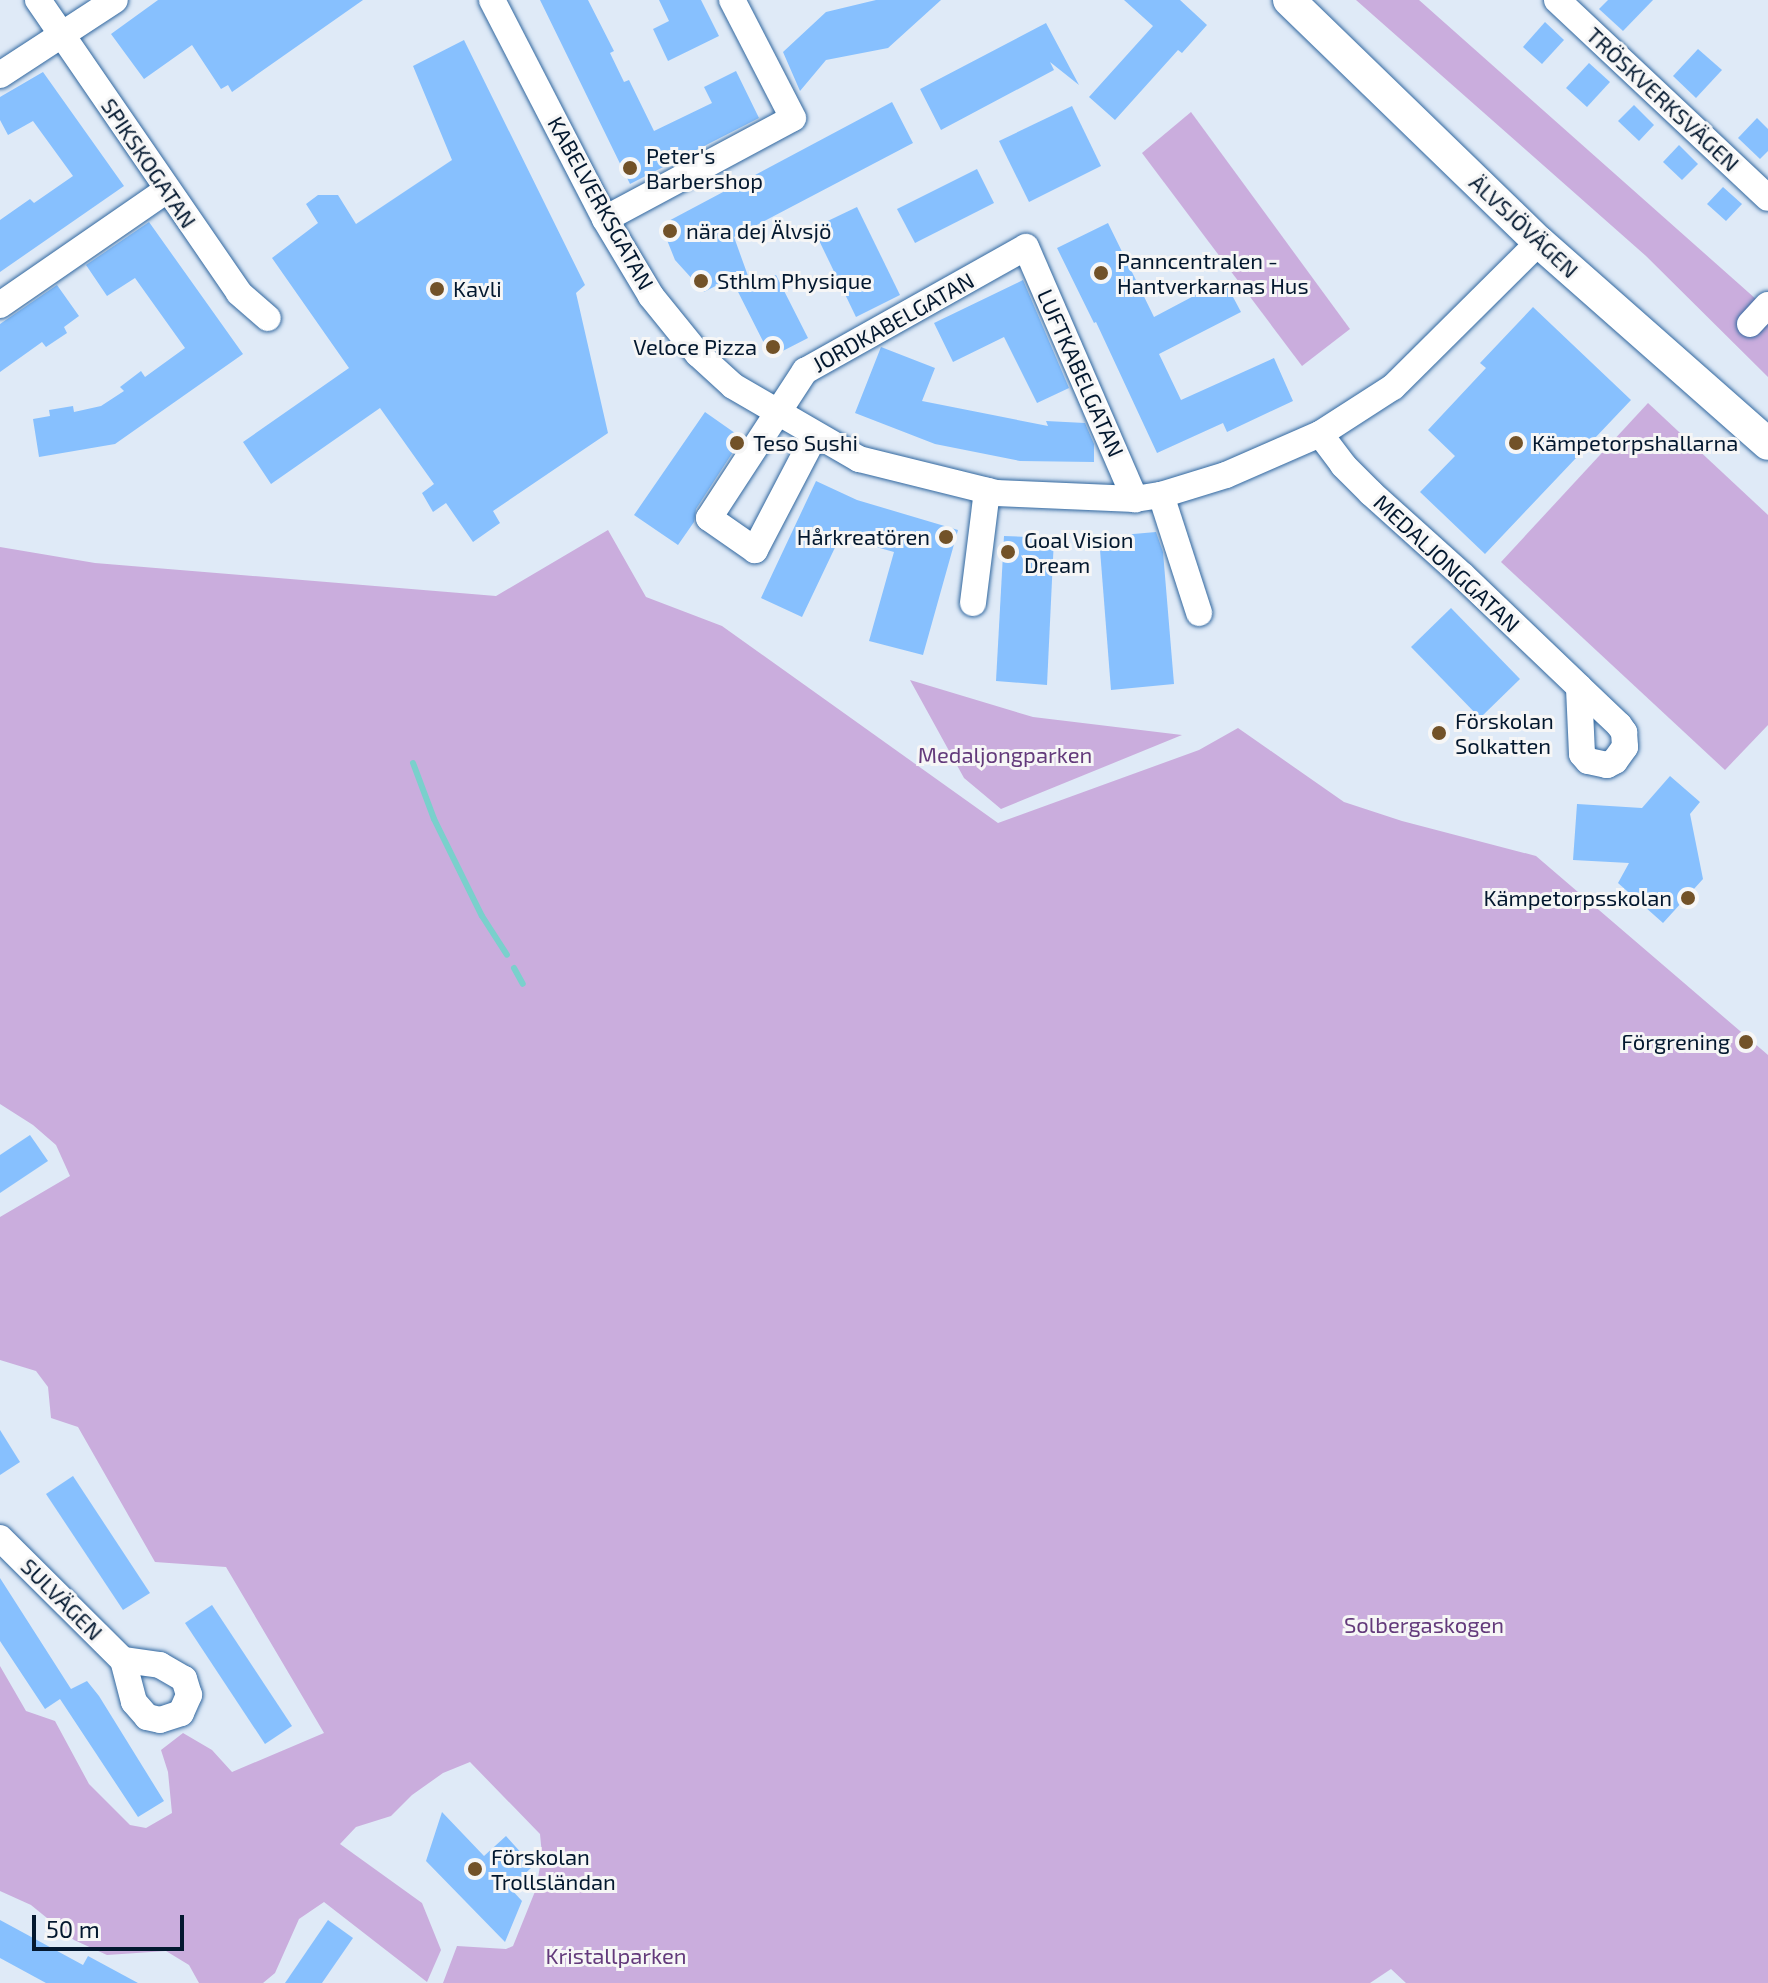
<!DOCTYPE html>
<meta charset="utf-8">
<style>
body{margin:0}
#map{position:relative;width:1768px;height:1983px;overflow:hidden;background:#dfeaf7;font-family:"Exo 2",sans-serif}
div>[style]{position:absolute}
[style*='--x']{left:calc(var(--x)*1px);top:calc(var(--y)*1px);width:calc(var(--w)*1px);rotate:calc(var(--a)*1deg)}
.green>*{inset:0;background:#caaddd}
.stream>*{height:6px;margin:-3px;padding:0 3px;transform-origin:3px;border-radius:3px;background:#7ad0cc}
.building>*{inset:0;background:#87c0fe}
.roads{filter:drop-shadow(0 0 2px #31679f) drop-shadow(0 0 2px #31679f)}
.minor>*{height:26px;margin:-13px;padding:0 13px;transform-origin:13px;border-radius:13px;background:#fff}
.major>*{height:32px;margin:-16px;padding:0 16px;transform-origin:16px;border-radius:16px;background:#fff}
.dots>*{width:22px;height:22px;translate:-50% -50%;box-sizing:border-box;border:4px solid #f6f6f6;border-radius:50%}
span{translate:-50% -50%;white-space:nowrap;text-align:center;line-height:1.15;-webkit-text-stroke:6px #f6f6f6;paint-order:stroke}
.street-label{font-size:22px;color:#03182f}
.poi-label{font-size:22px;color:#03182f}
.left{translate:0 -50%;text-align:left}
.right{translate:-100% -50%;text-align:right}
.park-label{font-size:22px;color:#633a7b}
.scale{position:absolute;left:32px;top:1915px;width:152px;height:36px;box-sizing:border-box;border:4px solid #03182f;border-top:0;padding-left:10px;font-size:24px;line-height:28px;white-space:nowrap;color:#03182f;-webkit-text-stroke:6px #f6f6f6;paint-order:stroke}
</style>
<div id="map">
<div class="green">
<div style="clip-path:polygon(1356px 0,1419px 0,1757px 300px,1768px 318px,1768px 377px,1646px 256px)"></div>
<div style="clip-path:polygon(1191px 112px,1350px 329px,1302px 366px,1142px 153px)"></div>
<div style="clip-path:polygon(1648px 403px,1768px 515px,1768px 725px,1725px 770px,1501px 562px)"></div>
<div style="clip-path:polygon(608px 530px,646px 597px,722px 626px,998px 823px,1199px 750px,1238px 728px,1344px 802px,1402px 821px,1536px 856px,1768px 1055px,1768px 1983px,1406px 1983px,1391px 1969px,1370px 1983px,443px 1983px,457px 1946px,506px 1949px,513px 1946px,536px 1889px,542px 1855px,540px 1834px,470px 1762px,443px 1773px,412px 1795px,391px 1816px,356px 1827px,340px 1844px,422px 1903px,441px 1950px,427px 1982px,324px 1902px,299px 1919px,275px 1973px,263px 1983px,199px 1983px,189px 1965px,166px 1951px,107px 1955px,74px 1940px,31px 1905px,0 1891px,0 1666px,26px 1711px,55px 1721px,89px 1784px,130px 1825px,146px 1828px,172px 1813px,168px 1772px,161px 1750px,183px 1733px,212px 1750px,232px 1772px,324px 1733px,226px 1567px,155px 1562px,78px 1427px,51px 1418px,48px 1387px,36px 1371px,0 1360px,0 1217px,70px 1176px,56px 1145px,33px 1125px,0 1104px,0 547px,95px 563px,496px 596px)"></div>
<div style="clip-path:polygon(910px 680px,1033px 717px,1182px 735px,1001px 809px,964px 778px)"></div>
</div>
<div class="stream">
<div style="--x:413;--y:763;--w:60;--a:69.4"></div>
<div style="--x:434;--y:819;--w:108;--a:63.7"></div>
<div style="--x:482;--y:916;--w:46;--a:57.3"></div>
<div style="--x:514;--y:968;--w:18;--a:61"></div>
</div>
<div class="building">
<div style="clip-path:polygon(158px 0,363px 0,232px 92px,228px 85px,221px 89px,192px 45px,144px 79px,111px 34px)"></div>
<div style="clip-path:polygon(540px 0,588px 0,614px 51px,610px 53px,624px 82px,629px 80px,654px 131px,712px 103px,704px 87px,736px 71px,759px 118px,630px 184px)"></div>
<div style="clip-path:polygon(659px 0,701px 0,719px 36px,668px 61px,653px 29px,669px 21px)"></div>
<div style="clip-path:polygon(876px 0,941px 0,888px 48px,826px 60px,800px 91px,783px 52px,826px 12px)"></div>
<div style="clip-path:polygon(1124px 0,1180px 0,1207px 25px,1182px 53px,1178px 50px,1115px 120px,1089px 97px,1153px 26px)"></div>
<div style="clip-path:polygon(1608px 0,1653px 0,1623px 31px,1599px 9px)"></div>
<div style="clip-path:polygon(1545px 22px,1564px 40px,1542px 64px,1523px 47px)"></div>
<div style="clip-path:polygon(1046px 23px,1079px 85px,1050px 62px,1054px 70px,941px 130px,920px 89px)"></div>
<div style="clip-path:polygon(464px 40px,585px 285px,576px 293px,608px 433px,493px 511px,500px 523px,473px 542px,446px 503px,433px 512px,422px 493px,434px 484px,380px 408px,271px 484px,243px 442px,349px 368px,272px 258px,318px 223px,306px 204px,318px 195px,338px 195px,356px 224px,452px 160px,413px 66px)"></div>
<div style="clip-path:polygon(1698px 49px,1722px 70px,1696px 98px,1673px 76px)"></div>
<div style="clip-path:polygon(1589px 63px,1610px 82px,1587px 107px,1566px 88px)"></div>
<div style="clip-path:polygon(43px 72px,124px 186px,0 272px,0 220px,30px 199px,34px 203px,73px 176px,33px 121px,8px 135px,0 120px,0 97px)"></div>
<div style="clip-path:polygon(892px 102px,913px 143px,734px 237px,752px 287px,776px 275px,808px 338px,771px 357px,731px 278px,704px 292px,675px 260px,661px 225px)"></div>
<div style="clip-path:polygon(1634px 105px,1654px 125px,1639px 141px,1618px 121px)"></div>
<div style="clip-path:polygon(1072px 106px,1101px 166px,1029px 202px,999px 141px)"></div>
<div style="clip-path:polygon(1757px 118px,1768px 129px,1768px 151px,1760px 159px,1738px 138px)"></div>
<div style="clip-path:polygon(1679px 145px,1698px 164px,1682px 180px,1663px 162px)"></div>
<div style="clip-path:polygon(977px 169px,994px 203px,915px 243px,897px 209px)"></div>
<div style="clip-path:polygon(1723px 187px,1742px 204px,1726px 221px,1707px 204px)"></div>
<div style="clip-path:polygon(857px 207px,900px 295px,856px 317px,813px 228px)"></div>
<div style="clip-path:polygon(149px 222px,243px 354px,115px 444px,39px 457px,33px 419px,50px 416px,49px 410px,73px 406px,74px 412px,101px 406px,124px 391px,120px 387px,141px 371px,145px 377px,185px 348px,135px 278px,107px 296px,86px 265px)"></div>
<div style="clip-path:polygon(1108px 223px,1154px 317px,1224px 280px,1241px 312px,1159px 354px,1181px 400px,1274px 358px,1293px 401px,1227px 432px,1223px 423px,1157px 453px,1096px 322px,1094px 323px,1057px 248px)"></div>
<div style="clip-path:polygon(1023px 280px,1069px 388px,1037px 403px,1004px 337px,953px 362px,934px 323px)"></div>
<div style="clip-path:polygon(57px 285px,79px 316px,64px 327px,67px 333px,46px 347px,42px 342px,0 372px,0 324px)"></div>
<div style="clip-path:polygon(1533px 307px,1631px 400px,1485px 554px,1420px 492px,1455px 456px,1428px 430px,1486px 368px,1480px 363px)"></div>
<div style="clip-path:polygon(881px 347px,935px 368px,922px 401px,1048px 426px,1046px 421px,1085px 423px,1094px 444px,1094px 462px,1020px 461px,935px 444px,855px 413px)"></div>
<div style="clip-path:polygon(705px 412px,742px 438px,696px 509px,694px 522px,678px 545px,634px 515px)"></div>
<div style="clip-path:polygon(816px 481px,857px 500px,958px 530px,923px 655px,869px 641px,894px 552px,840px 537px,802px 617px,761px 598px)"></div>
<div style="clip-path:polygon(1156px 532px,1163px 552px,1174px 684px,1111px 690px,1099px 537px)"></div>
<div style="clip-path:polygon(1004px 536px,1054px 538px,1047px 685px,996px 681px)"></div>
<div style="clip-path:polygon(1451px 608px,1520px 679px,1480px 718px,1411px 647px)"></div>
<div style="clip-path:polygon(1670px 776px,1700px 802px,1690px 814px,1703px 879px,1663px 923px,1618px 883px,1629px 863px,1573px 860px,1577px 804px,1642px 808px)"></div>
<div style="clip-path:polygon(30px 1135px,48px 1161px,0 1193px,0 1155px)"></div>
<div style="clip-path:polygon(0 1430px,20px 1462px,0 1475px)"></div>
<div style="clip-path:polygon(73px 1476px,150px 1593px,123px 1610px,46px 1494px)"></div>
<div style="clip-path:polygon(0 1578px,71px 1689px,87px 1681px,99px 1696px,164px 1801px,138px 1817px,60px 1699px,45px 1709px,0 1641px)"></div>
<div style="clip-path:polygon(212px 1605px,292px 1726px,265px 1744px,185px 1623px)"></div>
<div style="clip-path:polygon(442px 1812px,484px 1856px,506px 1836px,533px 1866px,510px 1888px,522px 1901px,505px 1942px,426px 1861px)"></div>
<div style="clip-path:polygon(0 1920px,83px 1965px,88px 1956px,138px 1983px,46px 1983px,0 1958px)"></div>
<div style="clip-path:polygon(328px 1920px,353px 1938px,322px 1983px,285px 1983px)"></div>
</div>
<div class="roads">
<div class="minor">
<div style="--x:38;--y:0;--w:355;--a:55.5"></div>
<div style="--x:239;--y:293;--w:38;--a:41"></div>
<div style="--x:492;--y:0;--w:246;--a:62.7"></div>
<div style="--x:605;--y:219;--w:90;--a:59.1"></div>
<div style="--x:651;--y:296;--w:75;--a:51"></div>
<div style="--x:698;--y:354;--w:47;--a:42.4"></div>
<div style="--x:733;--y:386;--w:146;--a:30.1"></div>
<div style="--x:859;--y:459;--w:141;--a:13.9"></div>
<div style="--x:996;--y:493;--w:139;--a:2.5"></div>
<div style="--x:1135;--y:499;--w:26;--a:-9"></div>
<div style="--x:1161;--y:495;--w:68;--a:-17.1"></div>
<div style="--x:1226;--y:475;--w:103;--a:-23.6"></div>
<div style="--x:1320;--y:434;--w:87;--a:-32.8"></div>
<div style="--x:1393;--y:387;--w:206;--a:-44.8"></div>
<div style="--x:1557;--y:0;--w:289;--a:43.2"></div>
<div style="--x:0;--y:75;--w:137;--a:-33.1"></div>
<div style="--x:605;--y:219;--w:213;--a:-28.2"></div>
<div style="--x:793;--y:118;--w:133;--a:-117.3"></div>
<div style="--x:0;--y:305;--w:203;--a:-34.6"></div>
<div style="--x:1750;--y:324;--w:26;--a:-47"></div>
<div style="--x:1320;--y:434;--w:39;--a:53"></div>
<div style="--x:1343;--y:465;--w:40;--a:45"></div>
<div style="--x:1371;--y:493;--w:122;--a:42"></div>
<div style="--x:1462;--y:575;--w:162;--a:43.7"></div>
<div style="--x:1579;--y:687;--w:55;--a:43.5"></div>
<div style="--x:1619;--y:725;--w:9;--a:54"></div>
<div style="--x:1624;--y:732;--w:15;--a:86"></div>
<div style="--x:1625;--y:747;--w:17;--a:126"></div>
<div style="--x:1615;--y:761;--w:9;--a:153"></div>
<div style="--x:1607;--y:765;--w:19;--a:-168"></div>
<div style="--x:1588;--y:761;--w:9;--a:-131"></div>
<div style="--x:1582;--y:754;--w:67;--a:-92.6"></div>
<div style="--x:815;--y:435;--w:130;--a:117.6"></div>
<div style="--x:755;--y:550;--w:56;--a:-145.2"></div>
<div style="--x:709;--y:518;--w:176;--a:-56.9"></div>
<div style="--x:805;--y:371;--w:253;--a:-29.3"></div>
<div style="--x:1026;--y:247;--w:275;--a:66.6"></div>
<div style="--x:1161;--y:495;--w:124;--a:72.1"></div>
<div style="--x:973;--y:603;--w:113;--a:-82.9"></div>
<div style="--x:0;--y:1538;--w:173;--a:44.8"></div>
<div style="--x:123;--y:1660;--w:43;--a:75.3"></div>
<div style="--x:134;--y:1702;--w:20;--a:49"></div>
<div style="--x:147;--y:1717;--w:13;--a:13"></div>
<div style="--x:160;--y:1720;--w:22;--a:-18"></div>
<div style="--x:181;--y:1713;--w:20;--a:-66"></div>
<div style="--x:189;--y:1695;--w:17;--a:-107"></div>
<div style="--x:184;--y:1679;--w:28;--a:-150"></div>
<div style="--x:160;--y:1665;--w:37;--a:-172"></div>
</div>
<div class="major">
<div style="--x:1289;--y:0;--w:348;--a:44.1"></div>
<div style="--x:1539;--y:242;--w:305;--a:41.4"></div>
</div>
</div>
<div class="dots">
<div style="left:630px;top:168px;background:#725228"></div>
<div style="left:670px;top:231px;background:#725228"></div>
<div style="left:1101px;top:273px;background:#725228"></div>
<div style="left:701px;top:281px;background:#725228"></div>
<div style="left:437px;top:289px;background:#725228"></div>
<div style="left:773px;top:347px;background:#725228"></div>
<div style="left:737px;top:443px;background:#725228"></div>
<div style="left:1516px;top:443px;background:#725228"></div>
<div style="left:946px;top:537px;background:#725228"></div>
<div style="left:1008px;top:552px;background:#725228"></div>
<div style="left:1439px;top:733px;background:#725228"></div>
<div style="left:1688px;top:898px;background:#725228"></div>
<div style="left:1746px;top:1042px;background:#725228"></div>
<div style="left:475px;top:1869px;background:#725228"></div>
</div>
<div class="street-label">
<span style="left:1663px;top:99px;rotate:43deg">TRÖSKVERKSVÄGEN</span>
<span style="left:149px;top:163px;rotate:56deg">SPIKSKOGATAN</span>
<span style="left:601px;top:203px;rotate:61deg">KABELVERKSGATAN</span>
<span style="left:1524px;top:226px;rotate:43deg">ÄLVSJÖVÄGEN</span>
<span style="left:893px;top:322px;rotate:-29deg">JORDKABELGATAN</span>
<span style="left:1081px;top:373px;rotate:66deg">LUFTKABELGATAN</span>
<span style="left:1447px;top:563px;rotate:43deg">MEDALJONGGATAN</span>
<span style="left:62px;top:1599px;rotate:45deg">SULVÄGEN</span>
</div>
<div class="poi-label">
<span class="left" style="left:646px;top:168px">Peter's<br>Barbershop</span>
<span class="left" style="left:686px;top:231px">nära dej Älvsjö</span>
<span class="left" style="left:1117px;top:273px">Panncentralen -<br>Hantverkarnas Hus</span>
<span class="left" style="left:717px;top:281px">Sthlm Physique</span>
<span class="left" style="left:453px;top:289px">Kavli</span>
<span class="right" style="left:757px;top:347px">Veloce Pizza</span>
<span class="left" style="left:753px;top:443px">Teso Sushi</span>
<span class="left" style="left:1532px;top:443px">Kämpetorpshallarna</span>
<span class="right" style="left:930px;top:537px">Hårkreatören</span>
<span class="left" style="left:1024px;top:552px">Goal Vision<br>Dream</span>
<span class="left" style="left:1455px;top:733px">Förskolan<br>Solkatten</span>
<span class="right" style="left:1672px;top:898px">Kämpetorpsskolan</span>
<span class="right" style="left:1730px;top:1042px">Förgrening</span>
<span class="left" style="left:491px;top:1869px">Förskolan<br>Trollsländan</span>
</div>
<div class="park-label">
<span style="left:1005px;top:755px">Medaljongparken</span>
<span style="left:1424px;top:1625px">Solbergaskogen</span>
<span style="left:616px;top:1956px">Kristallparken</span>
</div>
<div class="scale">50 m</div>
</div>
